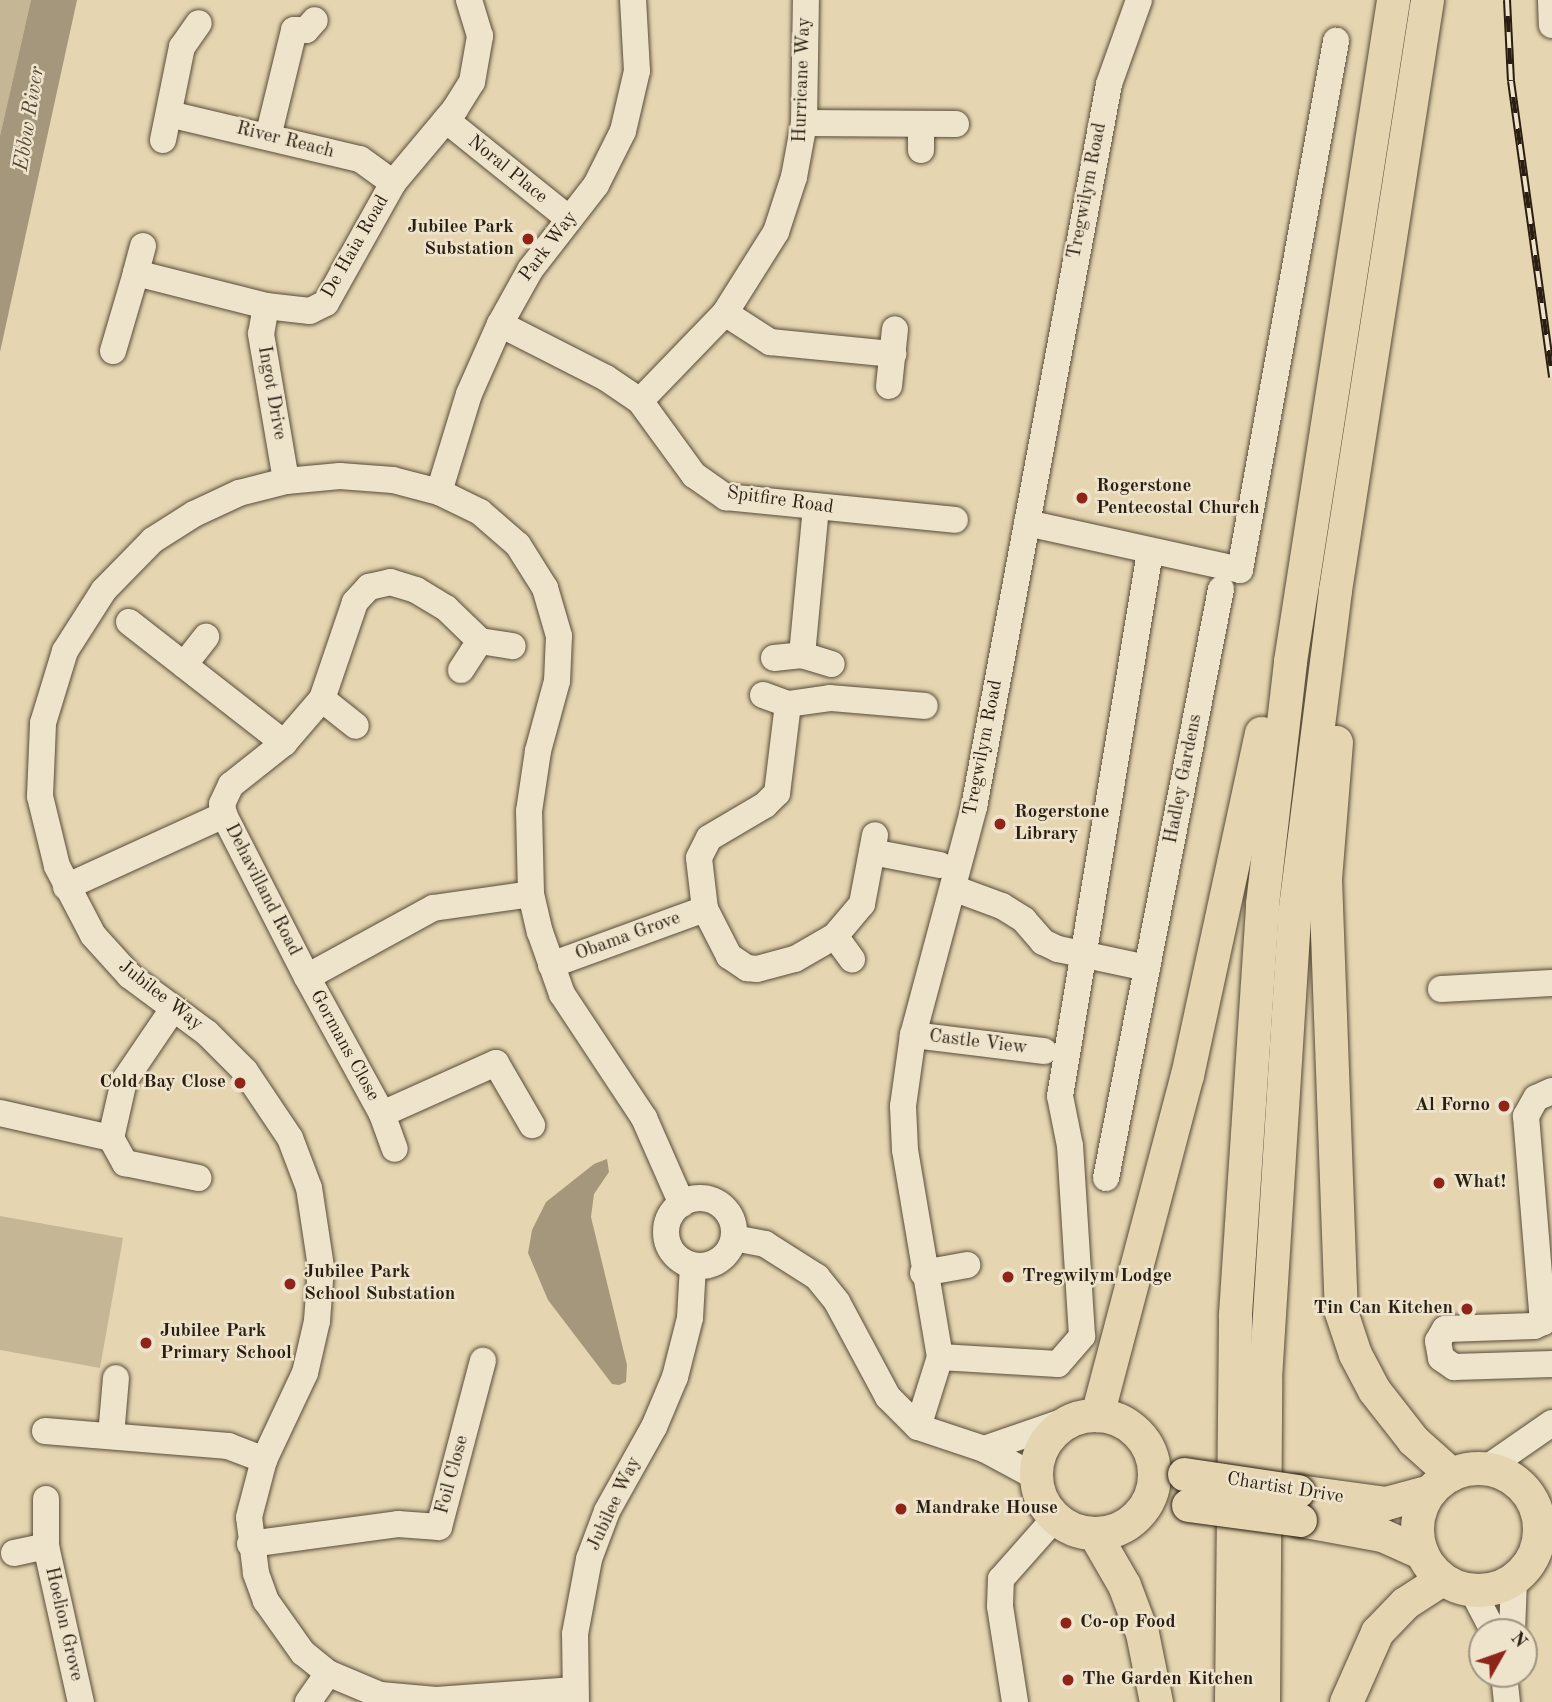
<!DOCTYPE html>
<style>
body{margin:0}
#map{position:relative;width:1552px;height:1702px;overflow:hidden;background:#e5d6b1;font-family:"Old Standard TT",serif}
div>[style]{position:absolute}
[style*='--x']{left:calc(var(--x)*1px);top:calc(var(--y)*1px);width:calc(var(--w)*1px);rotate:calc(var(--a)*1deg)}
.green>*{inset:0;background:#c5b796}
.water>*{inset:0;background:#a5977b}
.roads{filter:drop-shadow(0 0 2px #584c39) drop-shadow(0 0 2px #584c39)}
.minor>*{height:26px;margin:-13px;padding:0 13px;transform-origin:13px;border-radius:13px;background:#eee4cc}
.minor>.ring{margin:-13px;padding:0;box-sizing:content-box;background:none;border:26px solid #eee4cc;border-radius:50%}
.major>*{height:33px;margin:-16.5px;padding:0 16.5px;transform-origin:16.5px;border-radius:16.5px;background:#e5d6b1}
.major>.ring{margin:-16.5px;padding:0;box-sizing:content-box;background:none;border:33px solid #e5d6b1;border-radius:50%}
.rail>*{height:8px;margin-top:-4px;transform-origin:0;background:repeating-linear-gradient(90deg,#eee4cc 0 16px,#291e11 0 32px);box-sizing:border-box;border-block:2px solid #291e11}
.bridges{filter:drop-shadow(0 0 2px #291e11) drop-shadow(0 0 2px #291e11)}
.major-bridge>*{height:33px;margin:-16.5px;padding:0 16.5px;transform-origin:16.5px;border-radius:16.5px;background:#e5d6b1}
.dots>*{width:19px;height:19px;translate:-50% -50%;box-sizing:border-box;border:4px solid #eee4cc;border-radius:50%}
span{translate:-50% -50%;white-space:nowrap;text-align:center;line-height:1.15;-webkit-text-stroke:5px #eee4cc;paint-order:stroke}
.street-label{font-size:19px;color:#291e11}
.poi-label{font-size:19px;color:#291e11;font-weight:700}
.right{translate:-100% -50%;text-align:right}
.left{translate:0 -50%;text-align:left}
.water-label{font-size:21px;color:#544836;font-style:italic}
.north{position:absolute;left:1468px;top:1618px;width:70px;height:70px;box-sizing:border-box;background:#eee4cc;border:2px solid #9f9581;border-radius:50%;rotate:50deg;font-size:19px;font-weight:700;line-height:28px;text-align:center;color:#291e11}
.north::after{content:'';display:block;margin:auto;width:24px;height:32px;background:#8f2418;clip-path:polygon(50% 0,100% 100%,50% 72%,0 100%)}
</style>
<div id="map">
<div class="green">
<div style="clip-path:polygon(0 0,31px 0,0 136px)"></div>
<div style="clip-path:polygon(0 1216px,123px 1238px,100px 1368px,0 1350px)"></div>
</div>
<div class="water">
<div style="clip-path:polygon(31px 0,77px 0,0 352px,0 136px)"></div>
<div style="clip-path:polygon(607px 1159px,609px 1172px,594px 1194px,591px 1217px,627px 1365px,626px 1382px,619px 1385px,612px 1384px,548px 1300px,528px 1253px,532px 1230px,546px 1202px,594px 1164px)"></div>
</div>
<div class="roads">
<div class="minor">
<div style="--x:1551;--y:0;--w:25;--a:88"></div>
<div style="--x:169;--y:114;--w:196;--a:13.3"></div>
<div style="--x:360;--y:159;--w:41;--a:36"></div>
<div style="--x:446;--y:120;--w:158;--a:38.8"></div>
<div style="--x:804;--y:123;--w:152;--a:0.4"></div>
<div style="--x:921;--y:124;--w:26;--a:90"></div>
<div style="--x:268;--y:137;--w:110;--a:-76.3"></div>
<div style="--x:294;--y:30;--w:12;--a:0"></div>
<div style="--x:306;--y:30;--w:13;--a:-48"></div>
<div style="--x:163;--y:140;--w:95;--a:-78.5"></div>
<div style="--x:182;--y:47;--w:29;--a:-55"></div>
<div style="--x:143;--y:246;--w:28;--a:105"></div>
<div style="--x:136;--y:273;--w:134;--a:14.2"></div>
<div style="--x:266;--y:306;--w:44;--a:6.5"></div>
<div style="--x:310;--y:311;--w:18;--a:-27"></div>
<div style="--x:326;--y:303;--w:137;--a:-60.8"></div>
<div style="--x:393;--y:183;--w:97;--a:-50"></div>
<div style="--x:455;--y:109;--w:32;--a:-58"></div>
<div style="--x:472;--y:82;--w:47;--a:-80.1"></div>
<div style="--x:480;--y:36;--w:38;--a:-107"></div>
<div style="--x:266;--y:306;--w:28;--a:100"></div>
<div style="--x:261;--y:334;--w:149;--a:80.3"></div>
<div style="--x:725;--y:313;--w:54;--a:32.8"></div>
<div style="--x:770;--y:342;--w:124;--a:5.6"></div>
<div style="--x:500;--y:324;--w:119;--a:27"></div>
<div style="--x:606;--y:378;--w:41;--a:34.1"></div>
<div style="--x:640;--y:401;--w:92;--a:53.9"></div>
<div style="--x:694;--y:475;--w:39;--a:35"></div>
<div style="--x:726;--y:497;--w:230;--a:5.7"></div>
<div style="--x:113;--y:351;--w:81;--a:-73.6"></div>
<div style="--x:889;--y:386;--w:57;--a:-84"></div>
<div style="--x:640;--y:401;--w:122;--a:-46"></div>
<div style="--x:725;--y:313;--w:96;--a:-57.8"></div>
<div style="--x:776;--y:232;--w:58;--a:-71.9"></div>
<div style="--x:794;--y:177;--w:55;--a:-79.5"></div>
<div style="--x:804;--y:123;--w:123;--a:-89.1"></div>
<div style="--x:439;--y:492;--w:102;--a:-73"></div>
<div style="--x:469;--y:394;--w:77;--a:-66.1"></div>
<div style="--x:500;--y:324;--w:62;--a:-60.9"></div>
<div style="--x:530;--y:270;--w:108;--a:-52.2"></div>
<div style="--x:596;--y:185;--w:60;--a:-63.4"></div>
<div style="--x:623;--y:131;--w:62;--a:-76.9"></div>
<div style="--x:637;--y:71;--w:71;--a:-93.2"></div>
<div style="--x:816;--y:507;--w:149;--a:95.4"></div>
<div style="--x:802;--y:655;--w:31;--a:17"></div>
<div style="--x:1027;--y:523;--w:218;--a:12.4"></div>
<div style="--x:1240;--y:570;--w:538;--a:-79.71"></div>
<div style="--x:129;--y:622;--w:197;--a:38"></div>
<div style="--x:774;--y:658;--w:28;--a:-6"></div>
<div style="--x:184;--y:665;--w:36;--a:-52"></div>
<div style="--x:461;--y:670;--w:35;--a:-57"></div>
<div style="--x:763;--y:695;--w:27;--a:20"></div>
<div style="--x:788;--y:704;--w:42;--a:-8.1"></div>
<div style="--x:830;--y:698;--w:95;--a:4.8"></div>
<div style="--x:322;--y:699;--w:43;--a:38.5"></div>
<div style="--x:788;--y:704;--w:90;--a:97"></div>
<div style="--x:777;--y:793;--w:17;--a:135"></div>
<div style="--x:765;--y:805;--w:65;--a:149.5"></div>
<div style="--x:709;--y:838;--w:22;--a:117"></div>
<div style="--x:699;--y:858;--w:51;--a:83.3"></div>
<div style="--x:705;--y:909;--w:53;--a:62.9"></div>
<div style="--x:729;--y:956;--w:22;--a:34"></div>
<div style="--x:747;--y:968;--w:10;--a:6"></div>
<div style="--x:757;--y:969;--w:39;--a:-15"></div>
<div style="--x:795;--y:959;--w:46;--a:-29.9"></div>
<div style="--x:835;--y:936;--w:42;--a:-49.8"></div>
<div style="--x:862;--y:904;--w:70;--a:-79.3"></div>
<div style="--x:224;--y:815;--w:11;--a:-100"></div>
<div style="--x:222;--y:804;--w:21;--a:-65"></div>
<div style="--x:231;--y:785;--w:68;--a:-38.4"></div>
<div style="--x:284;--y:743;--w:58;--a:-49.2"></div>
<div style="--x:322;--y:699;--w:102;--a:-71.2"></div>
<div style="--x:355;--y:602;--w:21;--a:-47"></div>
<div style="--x:369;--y:587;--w:22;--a:-13"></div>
<div style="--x:390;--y:582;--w:27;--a:17"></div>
<div style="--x:416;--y:590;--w:35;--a:31"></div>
<div style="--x:446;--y:608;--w:47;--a:44.1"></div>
<div style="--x:480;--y:641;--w:33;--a:9"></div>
<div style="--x:872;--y:852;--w:69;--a:10.8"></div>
<div style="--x:66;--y:887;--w:174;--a:-24.5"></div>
<div style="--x:224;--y:815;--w:182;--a:62.9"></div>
<div style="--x:307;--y:977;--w:144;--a:-28.7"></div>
<div style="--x:433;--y:908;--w:99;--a:-8.1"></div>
<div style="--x:953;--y:888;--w:52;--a:20.2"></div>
<div style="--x:1002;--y:906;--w:26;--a:32"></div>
<div style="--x:1024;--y:920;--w:29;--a:49"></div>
<div style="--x:1043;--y:942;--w:17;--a:25"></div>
<div style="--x:1058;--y:949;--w:91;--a:12.1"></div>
<div style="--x:835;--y:936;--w:29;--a:54"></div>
<div style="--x:551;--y:965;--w:164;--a:-20"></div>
<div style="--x:307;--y:977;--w:156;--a:61.3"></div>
<div style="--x:382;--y:1114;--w:37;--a:70"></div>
<div style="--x:1441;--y:989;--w:111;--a:-3.1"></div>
<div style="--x:913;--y:1035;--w:132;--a:7"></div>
<div style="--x:1552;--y:1091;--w:17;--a:156"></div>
<div style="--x:1536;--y:1098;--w:21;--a:119"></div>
<div style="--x:1526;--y:1116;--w:207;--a:85.3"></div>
<div style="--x:1543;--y:1322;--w:10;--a:156"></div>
<div style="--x:1534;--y:1326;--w:89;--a:178.1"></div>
<div style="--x:1445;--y:1329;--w:14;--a:120"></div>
<div style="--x:1438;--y:1341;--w:17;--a:80"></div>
<div style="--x:1441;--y:1358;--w:16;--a:35"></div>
<div style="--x:1454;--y:1367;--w:98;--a:-1.8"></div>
<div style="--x:0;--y:1113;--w:114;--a:12.7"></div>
<div style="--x:111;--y:1138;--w:58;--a:-77.2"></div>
<div style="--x:124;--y:1081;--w:87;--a:-55.8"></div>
<div style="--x:382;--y:1114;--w:125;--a:-24.1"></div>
<div style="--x:496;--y:1063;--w:72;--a:59.9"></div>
<div style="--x:111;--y:1138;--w:29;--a:61"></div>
<div style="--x:125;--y:1163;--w:75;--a:11.6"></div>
<div style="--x:1106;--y:1178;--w:600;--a:-78.95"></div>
<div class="ring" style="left:666px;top:1198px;width:42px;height:42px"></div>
<div style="--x:734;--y:1238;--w:32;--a:11"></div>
<div style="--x:765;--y:1244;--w:62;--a:32.4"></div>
<div style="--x:817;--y:1277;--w:32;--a:51"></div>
<div style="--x:837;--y:1302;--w:108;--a:61.8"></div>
<div style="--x:888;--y:1397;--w:42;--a:45"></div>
<div style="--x:918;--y:1427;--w:70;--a:18.4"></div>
<div style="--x:984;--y:1449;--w:59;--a:28.3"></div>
<div style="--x:923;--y:1273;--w:45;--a:-10.3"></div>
<div style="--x:940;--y:1357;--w:118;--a:3.4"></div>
<div style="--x:1058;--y:1364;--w:37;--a:-49"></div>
<div style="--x:1082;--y:1336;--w:190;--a:-93.6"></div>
<div style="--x:1070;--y:1146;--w:51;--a:-101.3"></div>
<div style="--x:1060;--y:1096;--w:551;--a:-80.61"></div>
<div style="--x:918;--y:1427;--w:73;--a:-72.6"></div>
<div style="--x:940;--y:1357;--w:210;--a:-99.6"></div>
<div style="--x:905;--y:1150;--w:44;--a:-92.6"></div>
<div style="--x:903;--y:1106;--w:72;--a:-82"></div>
<div style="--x:913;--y:1035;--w:236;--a:-75"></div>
<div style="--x:974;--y:807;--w:735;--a:-79.42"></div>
<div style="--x:1109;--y:84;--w:89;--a:-70.3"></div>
<div style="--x:45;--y:1431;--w:184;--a:4.7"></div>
<div style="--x:228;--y:1446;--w:39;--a:21"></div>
<div style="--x:111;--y:1436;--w:58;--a:-85.1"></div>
<div style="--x:984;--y:1449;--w:98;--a:-19"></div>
<div style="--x:1487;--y:1468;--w:79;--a:-34.7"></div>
<div style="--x:46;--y:1499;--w:47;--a:90"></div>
<div style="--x:46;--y:1546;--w:160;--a:77.4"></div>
<div style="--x:250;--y:1544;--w:149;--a:-7.7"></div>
<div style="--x:398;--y:1524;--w:41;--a:4.2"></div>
<div style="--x:439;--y:1527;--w:172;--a:-75.2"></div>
<div style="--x:14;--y:1553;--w:33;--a:-12"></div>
<div style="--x:1472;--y:1590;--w:47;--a:62.4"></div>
<div style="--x:1512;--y:1632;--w:52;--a:-87.8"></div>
<div style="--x:1504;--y:1674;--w:28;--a:84"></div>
<div style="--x:574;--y:1690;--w:138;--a:175.9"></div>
<div style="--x:436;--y:1700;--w:56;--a:-174.9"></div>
<div style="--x:380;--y:1695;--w:56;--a:-157.1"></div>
<div style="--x:328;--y:1673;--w:32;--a:-141"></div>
<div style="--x:303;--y:1653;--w:64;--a:-125.4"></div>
<div style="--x:266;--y:1601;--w:30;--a:-110"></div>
<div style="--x:256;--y:1573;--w:56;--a:-97.1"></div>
<div style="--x:249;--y:1517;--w:59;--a:-75.3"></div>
<div style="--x:264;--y:1460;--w:96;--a:-64.8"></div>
<div style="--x:305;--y:1373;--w:53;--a:-77"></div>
<div style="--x:317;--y:1321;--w:54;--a:-85.8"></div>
<div style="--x:321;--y:1267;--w:80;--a:-98.6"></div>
<div style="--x:309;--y:1188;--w:53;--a:-110.8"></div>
<div style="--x:290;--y:1138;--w:81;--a:-123.9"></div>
<div style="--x:245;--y:1071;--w:54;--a:-135"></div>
<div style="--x:207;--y:1033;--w:96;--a:-143.5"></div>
<div style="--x:130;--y:976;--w:55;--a:-132.1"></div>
<div style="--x:93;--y:935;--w:78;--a:-117.6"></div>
<div style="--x:57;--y:866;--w:72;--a:-103.7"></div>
<div style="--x:40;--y:796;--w:73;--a:-87.6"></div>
<div style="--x:43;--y:723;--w:75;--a:-73"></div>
<div style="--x:65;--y:651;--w:72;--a:-57.4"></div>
<div style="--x:104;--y:590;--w:70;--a:-45.6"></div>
<div style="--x:153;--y:540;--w:49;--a:-32.4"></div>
<div style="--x:194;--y:514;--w:50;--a:-25"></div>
<div style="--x:239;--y:493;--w:49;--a:-14.3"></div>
<div style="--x:286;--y:481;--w:54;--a:-5.3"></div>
<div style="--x:340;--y:476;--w:53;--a:4.3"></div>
<div style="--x:393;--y:480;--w:48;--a:14.6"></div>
<div style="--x:439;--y:492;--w:46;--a:26"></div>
<div style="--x:480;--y:512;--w:50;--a:41"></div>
<div style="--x:518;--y:545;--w:51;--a:57.9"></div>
<div style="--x:545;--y:588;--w:50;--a:73.7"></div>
<div style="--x:559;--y:636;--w:45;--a:92.5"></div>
<div style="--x:557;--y:681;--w:73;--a:105.2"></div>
<div style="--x:538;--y:751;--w:61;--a:98.5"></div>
<div style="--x:529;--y:811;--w:83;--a:88.6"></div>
<div style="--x:531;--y:894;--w:39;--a:77"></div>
<div style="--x:540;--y:932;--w:66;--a:70.5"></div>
<div style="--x:562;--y:994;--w:149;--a:56.5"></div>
<div style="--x:644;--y:1118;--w:94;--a:66.2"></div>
<div style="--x:308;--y:1702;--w:35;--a:-55"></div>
<div style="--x:576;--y:1702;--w:68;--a:-90.8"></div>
<div style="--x:575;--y:1634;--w:76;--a:-79.4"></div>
<div style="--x:589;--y:1559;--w:51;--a:-69.4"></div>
<div style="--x:607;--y:1511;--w:96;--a:-60.8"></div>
<div style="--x:654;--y:1427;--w:54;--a:-67.2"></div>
<div style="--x:675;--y:1377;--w:61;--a:-75.7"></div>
<div style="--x:690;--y:1318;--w:52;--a:-86.7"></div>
<div style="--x:1015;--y:1702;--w:97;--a:-98.9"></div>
<div style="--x:1000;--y:1606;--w:27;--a:-88"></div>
<div style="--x:1001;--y:1579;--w:81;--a:-48.5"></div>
</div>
<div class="major">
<div style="--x:1336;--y:742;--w:137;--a:94.6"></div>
<div style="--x:1325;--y:879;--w:433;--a:87.9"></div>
<div style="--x:1341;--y:1312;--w:44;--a:71.6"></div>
<div style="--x:1355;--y:1354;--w:41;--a:62.2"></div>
<div style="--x:1374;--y:1390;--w:63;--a:52"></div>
<div style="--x:1413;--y:1440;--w:51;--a:41.8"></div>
<div style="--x:1097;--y:1415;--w:352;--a:-75.2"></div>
<div style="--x:1187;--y:1075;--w:350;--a:-77.8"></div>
<div class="ring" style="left:1036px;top:1415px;width:85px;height:85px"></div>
<div class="ring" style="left:1417px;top:1468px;width:89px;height:89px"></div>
<div style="--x:1298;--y:1491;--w:89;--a:7.8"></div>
<div style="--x:1386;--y:1503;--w:46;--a:-15.3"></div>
<div style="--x:1300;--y:1520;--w:83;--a:10.4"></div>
<div style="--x:1382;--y:1535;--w:44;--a:24.2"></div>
<div style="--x:1094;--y:1533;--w:60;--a:60"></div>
<div style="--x:1124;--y:1585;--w:51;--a:69.4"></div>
<div style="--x:1142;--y:1633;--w:70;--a:78.5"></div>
<div style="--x:1231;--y:1702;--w:388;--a:-89.4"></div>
<div style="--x:1235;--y:1314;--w:411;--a:-86.2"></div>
<div style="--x:1262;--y:904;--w:245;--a:-83.4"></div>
<div style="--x:1290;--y:661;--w:669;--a:-81.14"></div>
<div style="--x:1263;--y:1702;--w:324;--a:-89.6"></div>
<div style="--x:1265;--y:1378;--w:464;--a:-86.4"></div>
<div style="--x:1294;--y:915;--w:328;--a:-82.8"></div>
<div style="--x:1335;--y:590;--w:597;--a:-81.14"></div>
<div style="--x:1346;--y:1702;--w:77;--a:-66.1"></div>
<div style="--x:1377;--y:1632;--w:40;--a:-46"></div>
<div style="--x:1405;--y:1603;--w:44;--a:-33"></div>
</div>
</div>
<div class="rail">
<div style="--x:1507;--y:0;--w:81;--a:87.2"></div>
<div style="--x:1511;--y:81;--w:299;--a:82.1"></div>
</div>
<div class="bridges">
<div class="major-bridge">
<div style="--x:1184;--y:1474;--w:115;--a:8.5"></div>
<div style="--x:1188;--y:1505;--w:113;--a:7.6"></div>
</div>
</div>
<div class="dots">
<div style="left:528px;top:239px;background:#8f2418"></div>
<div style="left:1082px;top:498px;background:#8f2418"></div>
<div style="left:1000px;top:824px;background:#8f2418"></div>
<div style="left:240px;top:1083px;background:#8f2418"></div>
<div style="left:1504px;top:1106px;background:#8f2418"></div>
<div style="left:1439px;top:1183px;background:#8f2418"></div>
<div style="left:1008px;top:1277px;background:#8f2418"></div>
<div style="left:290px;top:1284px;background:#8f2418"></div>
<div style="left:1467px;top:1309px;background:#8f2418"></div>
<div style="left:146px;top:1343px;background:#8f2418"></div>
<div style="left:901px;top:1509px;background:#8f2418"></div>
<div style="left:1066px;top:1623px;background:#8f2418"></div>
<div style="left:1068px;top:1680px;background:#8f2418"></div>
</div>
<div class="street-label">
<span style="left:803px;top:80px;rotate:-88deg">Hurricane Way</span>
<span style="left:285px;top:141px;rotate:14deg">River Reach</span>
<span style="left:507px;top:170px;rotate:39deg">Noral Place</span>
<span style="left:1088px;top:191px;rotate:-79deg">Tregwilym Road</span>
<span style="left:356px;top:247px;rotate:-60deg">De Haia Road</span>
<span style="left:549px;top:247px;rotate:-53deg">Park Way</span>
<span style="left:271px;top:393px;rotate:80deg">Ingot Drive</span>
<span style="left:780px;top:501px;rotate:8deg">Spitfire Road</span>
<span style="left:984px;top:748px;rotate:-79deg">Tregwilym Road</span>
<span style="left:1184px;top:779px;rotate:-79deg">Hadley Gardens</span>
<span style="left:262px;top:890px;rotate:63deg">Dehavilland Road</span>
<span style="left:628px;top:937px;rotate:-20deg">Obama Grove</span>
<span style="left:160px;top:996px;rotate:38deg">Jubilee Way</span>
<span style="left:978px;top:1043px;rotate:7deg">Castle View</span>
<span style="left:344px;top:1046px;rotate:61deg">Gormans Close</span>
<span style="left:453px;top:1475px;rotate:-75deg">Foil Close</span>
<span style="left:1285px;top:1489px;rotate:9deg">Chartist Drive</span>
<span style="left:615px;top:1504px;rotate:-65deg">Jubilee Way</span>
<span style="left:63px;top:1624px;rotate:77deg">Hoelion Grove</span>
</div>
<div class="poi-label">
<span class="right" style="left:514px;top:239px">Jubilee Park<br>Substation</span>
<span class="left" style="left:1096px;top:498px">Rogerstone<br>Pentecostal Church</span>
<span class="left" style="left:1014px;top:824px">Rogerstone<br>Library</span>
<span class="right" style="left:226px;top:1083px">Cold Bay Close</span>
<span class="right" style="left:1490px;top:1106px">Al Forno</span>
<span class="left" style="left:1453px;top:1183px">What!</span>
<span class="left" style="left:304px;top:1284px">Jubilee Park<br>School Substation</span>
<span class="left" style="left:1022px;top:1277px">Tregwilym Lodge</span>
<span class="right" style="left:1453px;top:1309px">Tin Can Kitchen</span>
<span class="left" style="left:160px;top:1343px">Jubilee Park<br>Primary School</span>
<span class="left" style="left:915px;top:1509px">Mandrake House</span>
<span class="left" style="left:1080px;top:1623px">Co-op Food</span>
<span class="left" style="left:1082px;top:1680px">The Garden Kitchen</span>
</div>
<div class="water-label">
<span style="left:30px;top:119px;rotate:-81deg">Ebbw River</span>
</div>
<div class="north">N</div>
</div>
